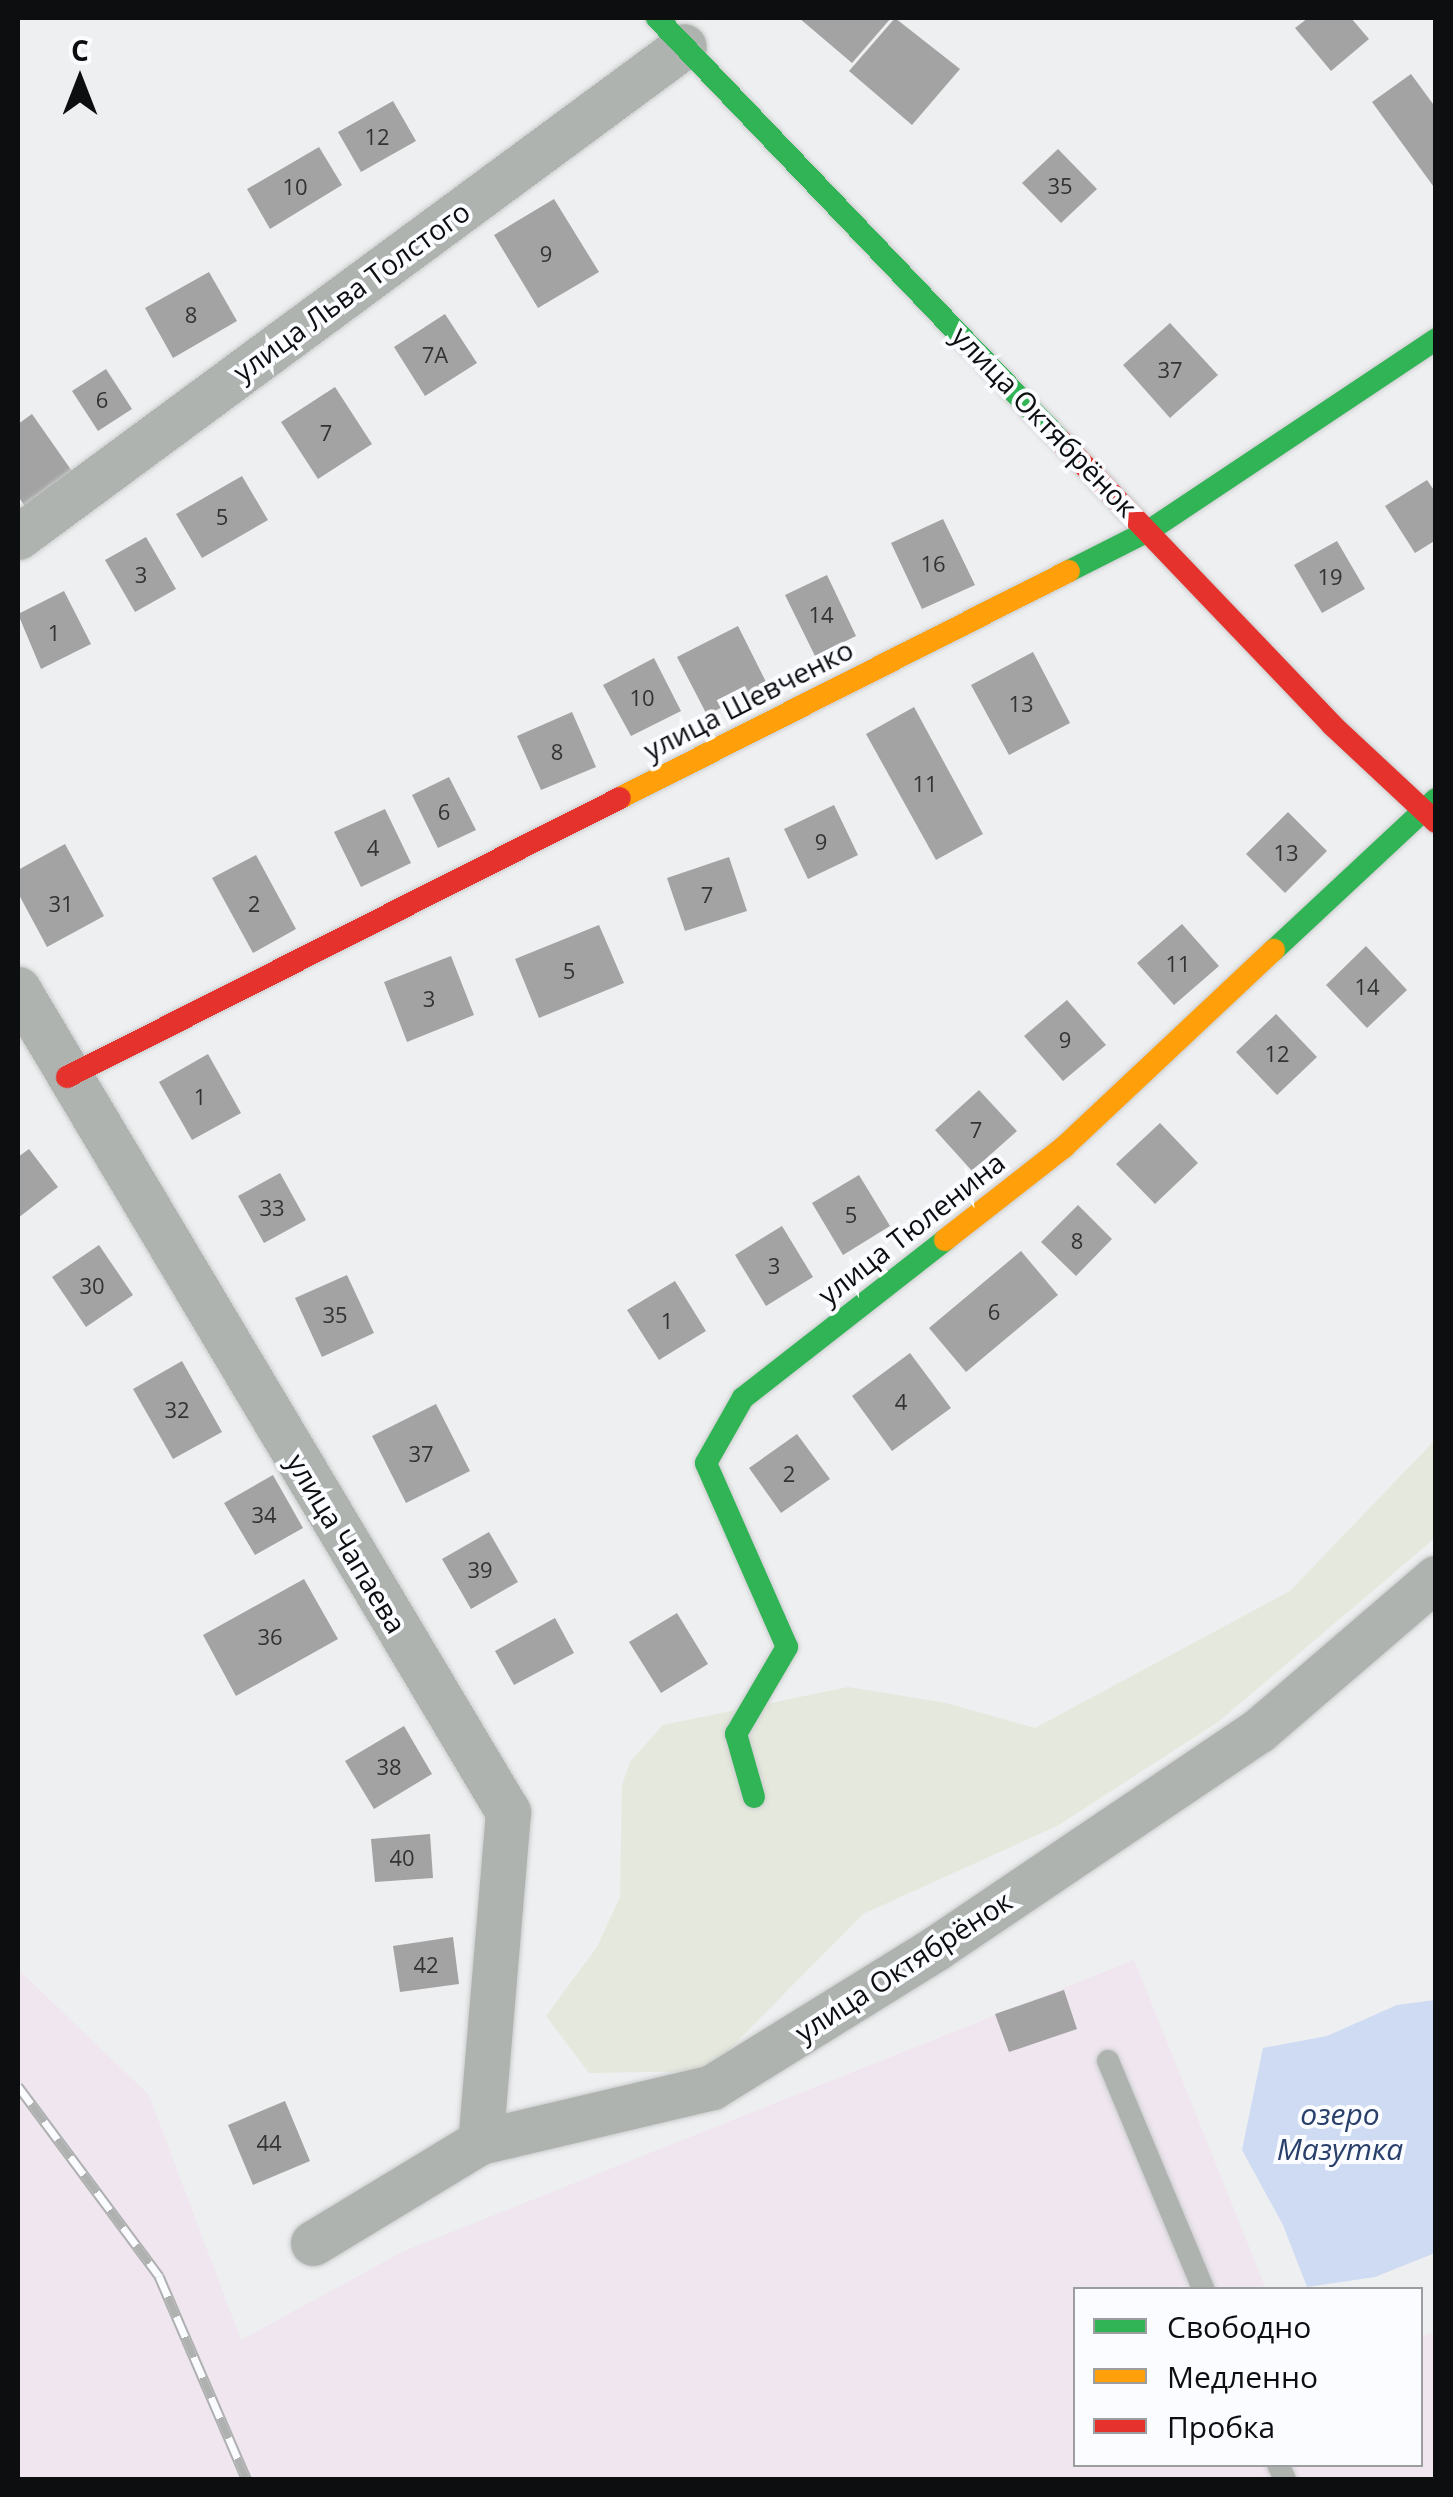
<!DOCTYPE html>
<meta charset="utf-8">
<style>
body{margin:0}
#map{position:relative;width:1453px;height:2497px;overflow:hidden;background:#eeeff0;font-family:"Open Sans",sans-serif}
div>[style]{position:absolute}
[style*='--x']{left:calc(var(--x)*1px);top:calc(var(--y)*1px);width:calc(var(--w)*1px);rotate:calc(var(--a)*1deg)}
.industrial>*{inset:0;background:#efe6f0}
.green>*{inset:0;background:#e5e8dc}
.water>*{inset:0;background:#cedbf3}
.building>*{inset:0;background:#a3a3a3}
.roads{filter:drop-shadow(0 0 2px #cacbcc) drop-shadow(0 0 2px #cacbcc)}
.lane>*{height:22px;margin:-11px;padding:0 11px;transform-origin:11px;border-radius:11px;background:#aeb3af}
.street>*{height:45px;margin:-22.5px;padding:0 22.5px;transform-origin:22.5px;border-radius:22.5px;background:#aeb3af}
.fast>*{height:22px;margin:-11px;padding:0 11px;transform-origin:11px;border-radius:11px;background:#30b455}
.slow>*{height:22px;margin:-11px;padding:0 11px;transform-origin:11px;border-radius:11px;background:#ff9f0a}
.jam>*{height:22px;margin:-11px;padding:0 11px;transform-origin:11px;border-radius:11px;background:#e5322d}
.rail>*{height:11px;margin-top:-5.5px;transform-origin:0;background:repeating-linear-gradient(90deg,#fafcff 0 22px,#afb1b0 0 44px);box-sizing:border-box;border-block:2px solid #afb1b0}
span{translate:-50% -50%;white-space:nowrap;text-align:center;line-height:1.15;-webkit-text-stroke:8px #fafcff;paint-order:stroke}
.number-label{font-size:22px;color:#323334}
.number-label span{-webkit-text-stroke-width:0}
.street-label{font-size:28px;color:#0d0e0f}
.water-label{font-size:30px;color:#2a406c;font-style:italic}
.frame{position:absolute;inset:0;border:20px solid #0d0e0f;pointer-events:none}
.legend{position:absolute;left:1073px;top:2287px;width:350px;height:180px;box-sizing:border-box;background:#fafcff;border:2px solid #9b9d9f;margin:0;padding:12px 18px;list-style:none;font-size:30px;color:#0d0e0f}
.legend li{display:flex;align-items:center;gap:20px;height:50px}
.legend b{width:50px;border:2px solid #9b9d9f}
.north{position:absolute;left:30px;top:30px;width:100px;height:100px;-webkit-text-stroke:8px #fafcff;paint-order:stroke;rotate:0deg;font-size:28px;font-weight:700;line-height:40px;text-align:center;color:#0d0e0f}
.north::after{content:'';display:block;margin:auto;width:35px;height:45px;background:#0d0e0f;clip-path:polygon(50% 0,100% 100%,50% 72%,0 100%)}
</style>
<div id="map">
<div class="industrial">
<div style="clip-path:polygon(1134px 1960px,1266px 2289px,1076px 2290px,1076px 2464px,1420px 2464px,1421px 2337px,1435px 2332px,1435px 2479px,18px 2479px,18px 1969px,149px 2095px,241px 2340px,404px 2251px)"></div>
</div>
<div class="green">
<div style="clip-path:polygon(1435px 1440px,1435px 1538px,1218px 1722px,1057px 1826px,863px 1914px,708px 2071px,589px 2073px,546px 2016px,597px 1947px,620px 1897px,622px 1785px,630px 1762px,663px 1725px,848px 1687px,946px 1703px,1035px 1728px,1290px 1591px)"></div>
</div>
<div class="water">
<div style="clip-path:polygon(1435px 2000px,1435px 2253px,1375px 2277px,1307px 2287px,1283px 2225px,1242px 2150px,1263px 2048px,1327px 2036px,1397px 2005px)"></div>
</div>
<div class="building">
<div style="clip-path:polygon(799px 18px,891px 18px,852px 63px)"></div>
<div style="clip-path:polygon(895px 18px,960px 69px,912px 125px,849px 71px)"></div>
<div style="clip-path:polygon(1308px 18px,1351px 18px,1369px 39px,1331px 71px,1295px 28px)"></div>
<div style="clip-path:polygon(1411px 74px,1436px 108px,1436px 190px,1372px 102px)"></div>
<div style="clip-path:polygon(393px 101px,416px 141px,361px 172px,338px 132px)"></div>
<div style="clip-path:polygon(319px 147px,342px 185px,270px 229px,247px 189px)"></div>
<div style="clip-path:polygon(1058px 149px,1097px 189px,1061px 223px,1022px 183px)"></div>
<div style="clip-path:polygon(554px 199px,599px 272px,538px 308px,494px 235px)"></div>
<div style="clip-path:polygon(209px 272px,237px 321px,173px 358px,145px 308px)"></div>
<div style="clip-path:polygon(445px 314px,477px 363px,425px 396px,394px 347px)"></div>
<div style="clip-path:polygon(1170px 323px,1218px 375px,1170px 418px,1123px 365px)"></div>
<div style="clip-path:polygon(106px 369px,132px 409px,98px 431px,72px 391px)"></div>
<div style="clip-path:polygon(335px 387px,372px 444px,318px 479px,281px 422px)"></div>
<div style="clip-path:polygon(32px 414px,74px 474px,26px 508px,18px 496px,18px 424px)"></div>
<div style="clip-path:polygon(242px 476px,268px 520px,202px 558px,176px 514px)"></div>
<div style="clip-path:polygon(1427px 480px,1436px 493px,1436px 540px,1415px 553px,1385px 506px)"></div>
<div style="clip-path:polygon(943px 519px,975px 585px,922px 609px,891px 543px)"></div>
<div style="clip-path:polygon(146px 537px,176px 589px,135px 612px,105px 560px)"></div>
<div style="clip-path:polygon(1337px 541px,1365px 589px,1322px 613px,1294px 565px)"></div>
<div style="clip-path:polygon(827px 575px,856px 636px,815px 656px,785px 595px)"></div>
<div style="clip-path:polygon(64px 591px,91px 644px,41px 669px,18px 614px)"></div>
<div style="clip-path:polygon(738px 626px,767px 684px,707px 715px,677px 657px)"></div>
<div style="clip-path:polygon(1033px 652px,1070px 723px,1009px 755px,971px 685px)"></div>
<div style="clip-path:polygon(654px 658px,681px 711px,631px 736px,603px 685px)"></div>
<div style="clip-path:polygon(914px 707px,983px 834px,936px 860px,866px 734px)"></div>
<div style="clip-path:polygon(572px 712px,596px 767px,541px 790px,517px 736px)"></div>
<div style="clip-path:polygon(449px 777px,476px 830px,438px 848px,412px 795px)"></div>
<div style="clip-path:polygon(834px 805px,858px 855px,808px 879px,784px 829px)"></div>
<div style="clip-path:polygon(385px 809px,411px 863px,361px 887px,334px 832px)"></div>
<div style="clip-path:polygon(1288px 812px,1327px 851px,1285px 893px,1246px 854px)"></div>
<div style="clip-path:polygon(65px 844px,104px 916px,47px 947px,18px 893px,18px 870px)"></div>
<div style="clip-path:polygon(256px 855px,296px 929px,253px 953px,212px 878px)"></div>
<div style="clip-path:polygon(729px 857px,747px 911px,685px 931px,667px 878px)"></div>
<div style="clip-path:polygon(1182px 924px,1219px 966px,1174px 1005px,1137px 963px)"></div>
<div style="clip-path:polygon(599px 925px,624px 983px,539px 1018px,515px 959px)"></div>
<div style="clip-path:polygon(1366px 946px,1407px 990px,1367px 1028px,1326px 985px)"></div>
<div style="clip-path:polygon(451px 956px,474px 1015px,407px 1042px,384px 982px)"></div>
<div style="clip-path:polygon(1067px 1000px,1106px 1045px,1063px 1081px,1024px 1036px)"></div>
<div style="clip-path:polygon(1276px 1014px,1317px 1057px,1277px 1095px,1236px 1052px)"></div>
<div style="clip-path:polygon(208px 1054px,241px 1113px,192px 1140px,159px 1082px)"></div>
<div style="clip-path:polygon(979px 1090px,1017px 1131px,972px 1171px,935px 1130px)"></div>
<div style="clip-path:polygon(1160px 1123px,1198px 1163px,1155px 1204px,1116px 1164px)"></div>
<div style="clip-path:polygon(29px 1149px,58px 1187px,18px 1218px,18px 1157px)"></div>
<div style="clip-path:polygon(280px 1173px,306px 1220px,264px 1243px,238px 1196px)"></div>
<div style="clip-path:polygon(859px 1175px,890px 1226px,843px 1255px,812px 1203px)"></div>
<div style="clip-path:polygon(1078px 1205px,1112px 1239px,1076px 1276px,1041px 1242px)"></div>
<div style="clip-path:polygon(782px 1226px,813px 1277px,766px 1306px,735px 1255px)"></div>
<div style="clip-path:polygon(99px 1245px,133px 1295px,86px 1327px,52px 1277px)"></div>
<div style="clip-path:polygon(1021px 1251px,1058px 1295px,966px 1372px,929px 1328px)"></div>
<div style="clip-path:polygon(347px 1275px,374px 1333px,322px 1357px,295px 1298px)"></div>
<div style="clip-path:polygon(675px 1281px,706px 1331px,659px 1360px,627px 1310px)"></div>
<div style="clip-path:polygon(910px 1353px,951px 1408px,892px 1451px,852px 1396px)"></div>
<div style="clip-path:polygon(182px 1361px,222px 1432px,173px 1459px,133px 1389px)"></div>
<div style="clip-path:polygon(436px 1404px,470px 1471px,406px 1503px,372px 1436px)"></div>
<div style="clip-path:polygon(797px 1434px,830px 1479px,781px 1513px,749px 1468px)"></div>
<div style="clip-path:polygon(273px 1475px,303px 1528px,255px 1555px,224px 1503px)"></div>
<div style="clip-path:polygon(489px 1532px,518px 1582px,471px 1609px,442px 1559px)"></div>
<div style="clip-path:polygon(304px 1579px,338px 1639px,236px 1696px,203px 1635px)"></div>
<div style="clip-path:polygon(677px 1613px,708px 1664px,661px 1693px,629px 1642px)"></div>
<div style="clip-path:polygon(555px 1618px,574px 1653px,514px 1685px,495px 1651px)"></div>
<div style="clip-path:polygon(404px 1726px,432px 1774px,374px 1809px,345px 1761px)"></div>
<div style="clip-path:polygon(430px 1834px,433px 1878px,375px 1882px,371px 1839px)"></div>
<div style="clip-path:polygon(453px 1937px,459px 1984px,400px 1992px,393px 1946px)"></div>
<div style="clip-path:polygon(1064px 1990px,1077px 2029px,1009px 2052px,995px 2014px)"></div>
<div style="clip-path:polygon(285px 2101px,310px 2161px,253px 2185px,228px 2125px)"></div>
</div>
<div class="roads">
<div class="lane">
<div style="--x:1108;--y:2061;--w:248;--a:67.3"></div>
<div style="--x:1278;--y:2464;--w:17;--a:66"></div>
</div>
<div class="street">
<div style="--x:18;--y:537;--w:827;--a:-36.4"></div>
<div style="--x:18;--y:989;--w:958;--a:59.23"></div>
<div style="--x:508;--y:1812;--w:331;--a:94.8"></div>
<div style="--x:313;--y:2243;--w:195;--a:-31.2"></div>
<div style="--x:480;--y:2142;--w:238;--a:-13.3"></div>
<div style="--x:712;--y:2087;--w:264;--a:-31.8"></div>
<div style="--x:936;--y:1948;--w:388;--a:-34"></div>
<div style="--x:1258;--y:1731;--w:235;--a:-40.7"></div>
</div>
<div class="fast">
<div style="--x:657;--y:18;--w:585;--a:46.32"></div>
<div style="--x:1069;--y:571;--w:91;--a:-26.8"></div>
<div style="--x:1150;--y:530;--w:344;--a:-33.7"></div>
<div style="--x:1274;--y:950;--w:221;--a:-43"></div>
<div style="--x:754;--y:1797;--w:66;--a:-105.9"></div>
<div style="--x:736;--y:1734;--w:101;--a:-59.6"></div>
<div style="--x:787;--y:1647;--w:201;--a:-113.8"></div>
<div style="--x:706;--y:1463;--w:75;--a:-60.4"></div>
<div style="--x:743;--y:1398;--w:256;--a:-38"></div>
</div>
<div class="slow">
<div style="--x:620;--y:798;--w:503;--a:-26.82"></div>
<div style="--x:945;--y:1240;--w:151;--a:-38"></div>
<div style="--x:1064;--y:1147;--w:288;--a:-43.2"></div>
</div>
<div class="jam">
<div style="--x:1061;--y:441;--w:393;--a:46.3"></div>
<div style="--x:1332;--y:725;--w:142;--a:43"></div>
<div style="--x:67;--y:1077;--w:619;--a:-26.77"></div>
</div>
</div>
<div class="rail">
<div style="--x:18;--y:2086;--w:237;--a:53.4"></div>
<div style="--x:159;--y:2276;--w:222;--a:66.7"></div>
</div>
<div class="number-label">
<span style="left:377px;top:137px">12</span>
<span style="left:1060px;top:186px">35</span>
<span style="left:295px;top:187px">10</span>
<span style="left:546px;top:254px">9</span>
<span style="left:191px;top:315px">8</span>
<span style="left:435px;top:355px">7А</span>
<span style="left:1170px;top:370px">37</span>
<span style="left:102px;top:400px">6</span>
<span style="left:326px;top:433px">7</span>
<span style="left:222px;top:517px">5</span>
<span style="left:933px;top:564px">16</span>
<span style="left:141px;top:575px">3</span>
<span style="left:1330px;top:577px">19</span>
<span style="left:821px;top:615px">14</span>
<span style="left:54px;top:633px">1</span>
<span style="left:642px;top:698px">10</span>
<span style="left:1021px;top:704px">13</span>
<span style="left:557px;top:752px">8</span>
<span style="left:925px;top:784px">11</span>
<span style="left:444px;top:812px">6</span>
<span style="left:821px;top:842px">9</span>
<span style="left:373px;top:848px">4</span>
<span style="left:1286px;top:853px">13</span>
<span style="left:707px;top:895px">7</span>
<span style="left:61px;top:904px">31</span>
<span style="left:254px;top:904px">2</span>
<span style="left:1178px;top:964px">11</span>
<span style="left:569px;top:971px">5</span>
<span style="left:1367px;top:987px">14</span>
<span style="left:429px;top:999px">3</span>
<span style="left:1065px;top:1040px">9</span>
<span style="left:1277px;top:1054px">12</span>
<span style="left:200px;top:1097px">1</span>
<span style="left:976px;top:1130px">7</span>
<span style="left:272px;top:1208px">33</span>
<span style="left:851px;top:1215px">5</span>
<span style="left:1077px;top:1241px">8</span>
<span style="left:774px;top:1266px">3</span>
<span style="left:92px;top:1286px">30</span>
<span style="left:994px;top:1312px">6</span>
<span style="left:335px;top:1315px">35</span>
<span style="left:667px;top:1321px">1</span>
<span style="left:901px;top:1402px">4</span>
<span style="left:177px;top:1410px">32</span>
<span style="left:421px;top:1454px">37</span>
<span style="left:789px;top:1474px">2</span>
<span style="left:264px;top:1515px">34</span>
<span style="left:480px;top:1570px">39</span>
<span style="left:270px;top:1637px">36</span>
<span style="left:389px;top:1767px">38</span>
<span style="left:402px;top:1858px">40</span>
<span style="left:426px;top:1965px">42</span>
<span style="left:269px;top:2143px">44</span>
</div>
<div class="street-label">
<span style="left:351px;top:291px;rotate:-36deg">улица Льва Толстого</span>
<span style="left:1045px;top:421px;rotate:46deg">улица Октябрёнок</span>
<span style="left:748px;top:699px;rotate:-27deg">улица Шевченко</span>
<span style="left:911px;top:1228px;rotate:-38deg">улица Тюленина</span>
<span style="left:347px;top:1543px;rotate:59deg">улица Чапаева</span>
<span style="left:903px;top:1966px;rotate:-33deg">улица Октябрёнок</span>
</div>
<div class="water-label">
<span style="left:1340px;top:2131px">озеро<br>Мазутка</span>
</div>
<div class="frame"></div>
<ul class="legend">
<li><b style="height:12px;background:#30b455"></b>Свободно</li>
<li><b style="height:12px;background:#ff9f0a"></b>Медленно</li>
<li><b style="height:12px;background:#e5322d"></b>Пробка</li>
</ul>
<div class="north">С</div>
</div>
